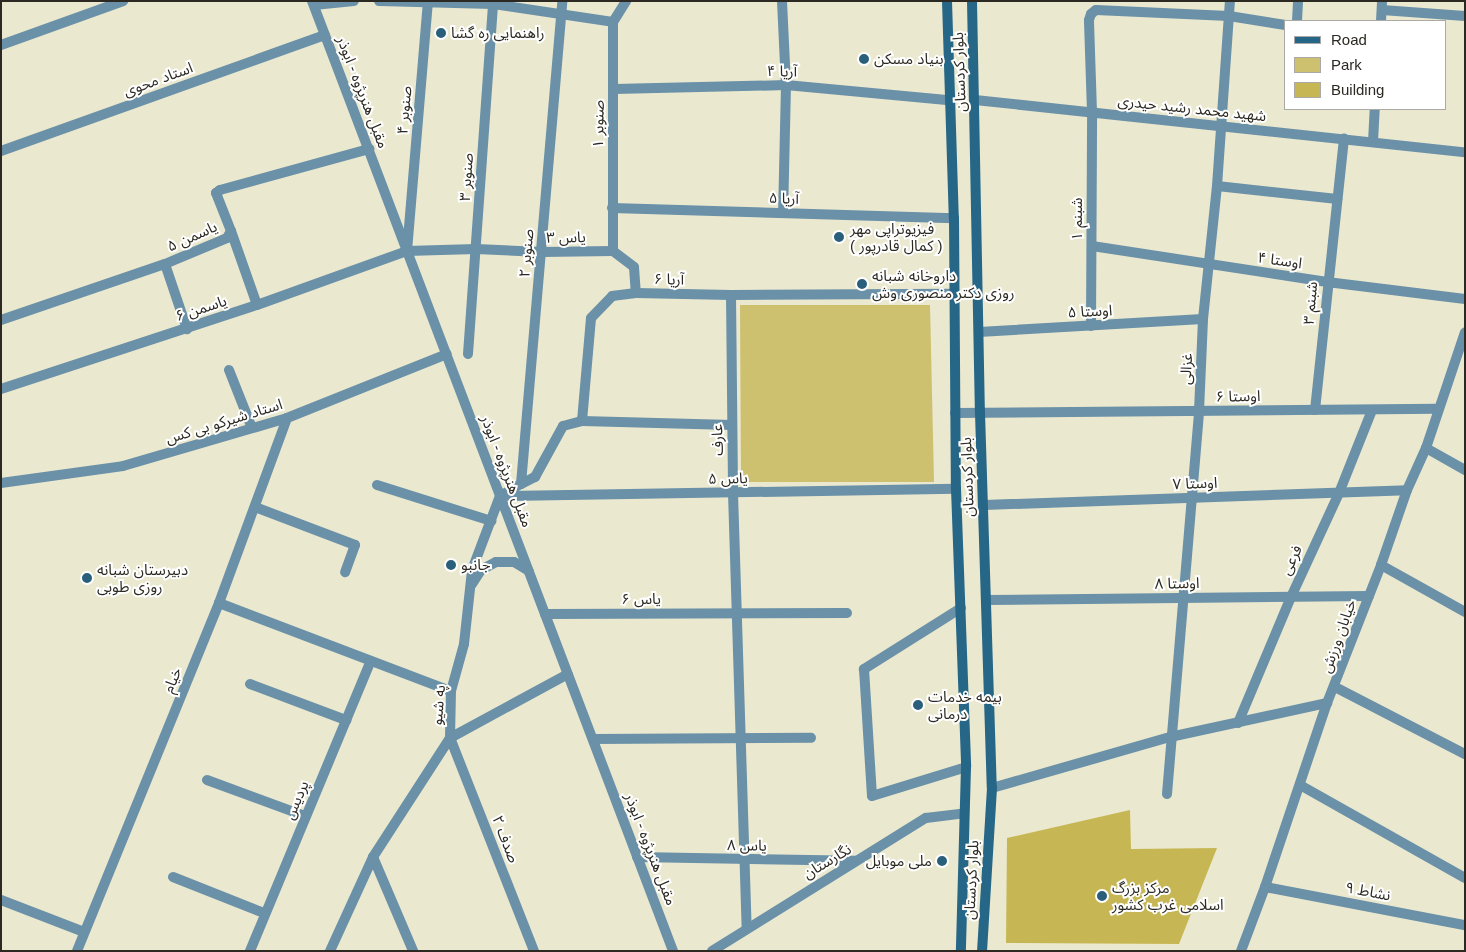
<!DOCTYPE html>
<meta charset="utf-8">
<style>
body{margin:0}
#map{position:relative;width:1466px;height:952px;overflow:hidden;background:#ebe8d0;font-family:Arial,"Noto Sans Arabic",sans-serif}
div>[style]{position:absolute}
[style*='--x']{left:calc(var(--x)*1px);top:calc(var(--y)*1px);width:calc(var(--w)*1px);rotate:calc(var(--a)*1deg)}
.green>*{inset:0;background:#cdc06e}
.building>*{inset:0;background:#c7b754}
.minor>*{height:10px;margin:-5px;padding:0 5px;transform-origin:5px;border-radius:5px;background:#6a91a7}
.tertiary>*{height:10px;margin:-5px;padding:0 5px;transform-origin:5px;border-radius:5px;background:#6a91a7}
.secondary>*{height:10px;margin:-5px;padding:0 5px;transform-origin:5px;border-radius:5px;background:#266687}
.dots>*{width:14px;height:14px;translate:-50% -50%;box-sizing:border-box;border:2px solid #fff;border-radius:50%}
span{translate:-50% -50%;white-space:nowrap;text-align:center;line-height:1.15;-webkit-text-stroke:4px #fff;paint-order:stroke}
.poi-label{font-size:15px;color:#2b2921}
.left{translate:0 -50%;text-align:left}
.right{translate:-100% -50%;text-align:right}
.street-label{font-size:15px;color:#2b2921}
.frame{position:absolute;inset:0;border:2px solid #2b2921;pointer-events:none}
.legend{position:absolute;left:1284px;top:20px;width:162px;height:90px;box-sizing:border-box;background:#fff;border:1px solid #aaa9a6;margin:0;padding:6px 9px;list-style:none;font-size:15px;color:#2b2921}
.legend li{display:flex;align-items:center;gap:10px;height:25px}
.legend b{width:25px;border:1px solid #aaa9a6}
</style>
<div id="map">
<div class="green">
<div style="clip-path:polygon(740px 305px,930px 305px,934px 482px,741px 482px)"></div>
</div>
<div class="building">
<div style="clip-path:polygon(1130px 810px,1131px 849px,1217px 848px,1179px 944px,1006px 943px,1007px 838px)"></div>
</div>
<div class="minor">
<div style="--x:379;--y:1;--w:114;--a:1.5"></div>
<div style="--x:493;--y:4;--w:121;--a:8.5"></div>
<div style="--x:782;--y:1;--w:84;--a:87.3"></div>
<div style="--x:786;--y:85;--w:128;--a:91.3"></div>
<div style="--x:314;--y:5;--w:40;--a:-5.7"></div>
<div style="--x:1382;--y:10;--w:83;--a:4.1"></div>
<div style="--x:1297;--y:21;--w:20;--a:-87"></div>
<div style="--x:1381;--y:21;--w:20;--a:-87"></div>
<div style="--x:1;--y:45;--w:130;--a:-19.8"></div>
<div style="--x:614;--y:89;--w:172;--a:-1.3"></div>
<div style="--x:786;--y:85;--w:164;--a:5.3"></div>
<div style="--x:1373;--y:142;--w:33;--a:-87"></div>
<div style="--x:1;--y:151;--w:344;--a:-19.7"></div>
<div style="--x:1217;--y:186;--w:121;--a:6.2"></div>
<div style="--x:612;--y:208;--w:342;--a:1.7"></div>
<div style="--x:231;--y:231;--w:78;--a:70.6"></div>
<div style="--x:1092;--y:246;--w:238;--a:8.7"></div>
<div style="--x:1327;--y:282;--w:139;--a:7"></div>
<div style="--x:407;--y:251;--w:251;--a:-85.2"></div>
<div style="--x:613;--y:251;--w:229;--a:-90"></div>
<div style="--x:613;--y:22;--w:25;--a:-58"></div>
<div style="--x:165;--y:264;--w:69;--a:71.3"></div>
<div style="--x:731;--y:295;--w:198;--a:89.4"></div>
<div style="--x:733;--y:493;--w:435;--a:88.2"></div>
<div style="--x:1;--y:320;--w:173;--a:-18.9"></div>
<div style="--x:165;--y:264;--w:67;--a:-22.8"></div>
<div style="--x:227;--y:238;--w:8;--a:-60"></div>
<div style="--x:231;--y:231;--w:41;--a:-111.5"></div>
<div style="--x:216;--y:193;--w:5;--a:-37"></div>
<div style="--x:220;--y:190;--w:155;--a:-15.4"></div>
<div style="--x:1091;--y:326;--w:214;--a:-89.7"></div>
<div style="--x:1092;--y:112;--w:92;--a:-91.9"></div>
<div style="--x:1089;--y:20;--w:6;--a:-72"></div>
<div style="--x:1091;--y:14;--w:6;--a:-39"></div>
<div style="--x:1096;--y:10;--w:133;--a:2.6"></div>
<div style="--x:1229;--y:16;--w:57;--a:9.1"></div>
<div style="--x:979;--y:332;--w:224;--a:-3.3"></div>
<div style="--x:468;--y:354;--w:354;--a:-85.9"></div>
<div style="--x:229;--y:370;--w:62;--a:68.4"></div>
<div style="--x:1;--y:389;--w:269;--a:-18.2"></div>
<div style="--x:257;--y:305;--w:159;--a:-19.8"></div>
<div style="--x:407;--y:251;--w:69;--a:-1.7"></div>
<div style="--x:476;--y:249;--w:66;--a:2.6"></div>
<div style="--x:542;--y:252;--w:71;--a:-0.8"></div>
<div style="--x:613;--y:251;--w:26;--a:37"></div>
<div style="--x:634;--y:267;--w:26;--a:86"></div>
<div style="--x:1315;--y:410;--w:273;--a:-83.9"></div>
<div style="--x:955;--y:413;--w:482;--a:-0.5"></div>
<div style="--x:582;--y:421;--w:150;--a:1.5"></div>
<div style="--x:1426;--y:448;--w:45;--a:29.4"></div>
<div style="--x:521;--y:484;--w:16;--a:-27"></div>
<div style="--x:535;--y:477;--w:58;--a:-61.2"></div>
<div style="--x:563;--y:426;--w:20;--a:-15"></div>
<div style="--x:582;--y:421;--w:103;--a:-85"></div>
<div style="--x:591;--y:318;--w:30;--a:-46"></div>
<div style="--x:612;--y:296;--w:24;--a:-7"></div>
<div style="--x:636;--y:293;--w:95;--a:1.2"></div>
<div style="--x:731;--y:295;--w:223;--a:-0.3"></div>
<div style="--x:377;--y:485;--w:120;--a:17.5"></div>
<div style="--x:500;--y:496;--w:24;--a:-30"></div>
<div style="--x:521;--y:484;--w:485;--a:-85.1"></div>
<div style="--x:501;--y:496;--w:455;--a:-0.9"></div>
<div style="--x:984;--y:505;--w:423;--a:-2"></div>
<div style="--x:255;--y:507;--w:107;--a:20.8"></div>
<div style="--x:355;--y:545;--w:29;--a:110"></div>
<div style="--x:1381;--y:565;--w:96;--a:29.2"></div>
<div style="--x:986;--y:600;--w:383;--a:-0.6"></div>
<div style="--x:219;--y:603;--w:248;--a:20.8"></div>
<div style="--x:961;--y:608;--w:115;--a:147.8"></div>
<div style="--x:864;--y:669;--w:127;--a:86.4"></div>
<div style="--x:872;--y:796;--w:98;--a:-17.1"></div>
<div style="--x:545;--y:614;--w:302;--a:-0.2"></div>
<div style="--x:250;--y:684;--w:103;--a:20.6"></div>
<div style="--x:1335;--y:687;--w:146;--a:27.3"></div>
<div style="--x:1238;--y:723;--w:137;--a:-67.2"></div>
<div style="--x:1291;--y:597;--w:115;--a:-65.2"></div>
<div style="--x:1339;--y:493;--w:89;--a:-68.3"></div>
<div style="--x:593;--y:739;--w:218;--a:-0.3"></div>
<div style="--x:207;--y:780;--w:104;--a:20.2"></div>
<div style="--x:1300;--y:785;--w:189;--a:29.4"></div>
<div style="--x:992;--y:788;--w:185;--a:-16"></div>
<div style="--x:1170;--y:737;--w:161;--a:-12.2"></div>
<div style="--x:1167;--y:794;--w:384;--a:-85.2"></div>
<div style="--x:1199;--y:411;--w:92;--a:-87.5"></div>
<div style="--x:1203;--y:319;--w:134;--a:-84"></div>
<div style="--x:1217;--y:186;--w:185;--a:-86"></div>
<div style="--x:373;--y:857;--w:102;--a:66.9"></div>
<div style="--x:637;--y:857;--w:219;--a:1"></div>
<div style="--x:173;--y:877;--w:98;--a:21.6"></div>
<div style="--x:1265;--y:887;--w:204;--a:10.8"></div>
<div style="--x:1;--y:900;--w:89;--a:21.1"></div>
<div style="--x:77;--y:951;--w:376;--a:-67.8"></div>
<div style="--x:219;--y:603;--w:197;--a:-69.8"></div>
<div style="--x:250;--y:951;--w:314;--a:-67.4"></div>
<div style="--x:534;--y:951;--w:229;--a:-111.5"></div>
<div style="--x:450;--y:738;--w:134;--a:-28.5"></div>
<div style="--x:712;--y:951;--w:252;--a:-31.9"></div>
<div style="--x:926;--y:818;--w:38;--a:-7"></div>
</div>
<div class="tertiary">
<div style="--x:312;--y:1;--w:1016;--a:69.19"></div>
<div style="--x:975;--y:100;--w:493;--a:6.1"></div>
<div style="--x:1;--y:483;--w:123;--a:-7.9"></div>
<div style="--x:123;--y:466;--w:171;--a:-16.3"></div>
<div style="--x:287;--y:418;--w:172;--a:-21.8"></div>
<div style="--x:472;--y:584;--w:17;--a:-57"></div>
<div style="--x:481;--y:570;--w:17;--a:-28"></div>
<div style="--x:496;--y:562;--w:18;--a:0"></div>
<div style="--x:514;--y:562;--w:17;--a:31"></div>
<div style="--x:330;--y:951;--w:103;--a:-65.4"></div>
<div style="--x:373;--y:857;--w:142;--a:-57.1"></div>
<div style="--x:450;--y:738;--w:47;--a:-88.8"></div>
<div style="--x:451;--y:691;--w:49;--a:-74.5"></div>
<div style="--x:464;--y:644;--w:74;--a:-83.8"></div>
<div style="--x:472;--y:570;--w:79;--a:-69.3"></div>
<div style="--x:1241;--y:951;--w:68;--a:-69.4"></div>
<div style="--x:1265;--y:887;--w:194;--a:-71.4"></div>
<div style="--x:1327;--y:703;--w:148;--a:-68.6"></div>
<div style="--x:1381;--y:565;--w:79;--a:-70.9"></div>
<div style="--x:1407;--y:490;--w:46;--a:-65.7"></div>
<div style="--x:1426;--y:448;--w:122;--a:-71.4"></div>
</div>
<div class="secondary">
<div style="--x:947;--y:1;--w:217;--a:88.2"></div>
<div style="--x:954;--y:218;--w:271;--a:89.6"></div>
<div style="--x:956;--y:489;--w:278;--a:87.9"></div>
<div style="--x:966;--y:767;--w:184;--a:91.6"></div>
<div style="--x:972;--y:1;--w:412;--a:88.9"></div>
<div style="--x:980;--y:413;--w:375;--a:88.2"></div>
<div style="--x:992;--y:788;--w:163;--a:93.5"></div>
</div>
<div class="dots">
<div style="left:441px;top:33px;background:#2a5f7b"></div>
<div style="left:864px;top:59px;background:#2a5f7b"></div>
<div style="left:839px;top:237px;background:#2a5f7b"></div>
<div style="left:862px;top:284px;background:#2a5f7b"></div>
<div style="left:451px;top:565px;background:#2a5f7b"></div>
<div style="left:87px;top:578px;background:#2a5f7b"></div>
<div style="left:918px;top:705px;background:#2a5f7b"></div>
<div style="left:942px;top:861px;background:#2a5f7b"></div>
<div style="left:1102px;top:896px;background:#2a5f7b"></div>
</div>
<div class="poi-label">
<span class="left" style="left:451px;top:33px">راهنمایی ره گشا</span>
<span class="left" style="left:874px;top:59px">بنیاد مسکن</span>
<span class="left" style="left:850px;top:237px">فیزیوتراپی مهر<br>( کمال قادرپور )</span>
<span class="left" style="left:872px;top:284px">داروخانه شبانه<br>روزی دکتر منصوری وش</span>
<span class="left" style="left:461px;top:565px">جانبو</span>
<span class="left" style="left:97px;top:578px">دبیرستان شبانه<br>روزی طوبی</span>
<span class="left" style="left:928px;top:705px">بیمه خدمات<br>درمانی</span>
<span class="right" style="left:932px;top:861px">ملی موبایل</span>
<span class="left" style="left:1112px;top:896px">مرکز بزرگ<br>اسلامی غرب کشور</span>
</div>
<div class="street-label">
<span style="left:782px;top:71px;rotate:1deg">آریا ۴</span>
<span style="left:959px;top:72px;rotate:-92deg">بلوار کردستان</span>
<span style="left:158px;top:79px;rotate:-20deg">استاد محوی</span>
<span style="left:363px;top:92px;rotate:69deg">مقبل هنرپژوه - ابوذر</span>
<span style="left:1192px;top:108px;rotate:6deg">شهید محمد رشید حیدری</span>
<span style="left:404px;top:110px;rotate:-85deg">صنوبر ۴</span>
<span style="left:598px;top:124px;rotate:-89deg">صنوبر ۱</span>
<span style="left:466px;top:177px;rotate:-86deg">صنوبر ۳</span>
<span style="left:784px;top:198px;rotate:2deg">آریا ۵</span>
<span style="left:1077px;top:219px;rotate:-90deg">شبنم ۱</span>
<span style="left:192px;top:236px;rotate:-24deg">یاسمن ۵</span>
<span style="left:566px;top:237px;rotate:-1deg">یاس ۳</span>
<span style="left:526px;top:253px;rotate:-85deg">صنوبر ۲</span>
<span style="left:1280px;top:260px;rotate:8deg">اوستا ۴</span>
<span style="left:669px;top:279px;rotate:1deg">آریا ۶</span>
<span style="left:1310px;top:303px;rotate:-85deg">شبنم ۳</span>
<span style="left:201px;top:308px;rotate:-18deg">یاسمن ۶</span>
<span style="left:1090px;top:311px;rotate:-3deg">اوستا ۵</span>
<span style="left:1186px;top:369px;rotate:-87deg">غزالی</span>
<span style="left:1238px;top:396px;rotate:-1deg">اوستا ۶</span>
<span style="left:224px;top:421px;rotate:-17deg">استاد شیرکو بی کس</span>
<span style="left:717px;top:440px;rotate:-91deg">عارف</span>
<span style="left:507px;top:471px;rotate:69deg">مقبل هنرپژوه - ابوذر</span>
<span style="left:967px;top:477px;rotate:-92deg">بلوار کردستان</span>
<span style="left:728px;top:478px;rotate:-1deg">یاس ۵</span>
<span style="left:1195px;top:483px;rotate:-2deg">اوستا ۷</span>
<span style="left:1291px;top:560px;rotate:-65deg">فرعی</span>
<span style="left:1177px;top:583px;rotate:-1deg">اوستا ۸</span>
<span style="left:641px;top:599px">یاس ۶</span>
<span style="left:1338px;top:636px;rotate:-70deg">خیابان ورزش</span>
<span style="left:172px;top:680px;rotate:-68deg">خیام</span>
<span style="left:438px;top:705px;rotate:-85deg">په شیو</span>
<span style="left:296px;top:800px;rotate:-67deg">پردیس</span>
<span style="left:506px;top:839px;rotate:69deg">صدف ۲</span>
<span style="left:747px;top:845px;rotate:1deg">یاس ۸</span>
<span style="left:651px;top:849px;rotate:69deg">مقبل هنرپژوه - ابوذر</span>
<span style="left:827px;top:861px;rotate:-31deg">نگارستان</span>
<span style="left:971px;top:880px;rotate:-87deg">بلوار کردستان</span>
<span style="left:1368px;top:891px;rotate:11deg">نشاط ۹</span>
</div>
<div class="frame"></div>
<ul class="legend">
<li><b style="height:6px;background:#266687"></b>Road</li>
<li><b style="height:14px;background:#cdc06e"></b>Park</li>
<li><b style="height:14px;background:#c7b754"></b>Building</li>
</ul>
</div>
